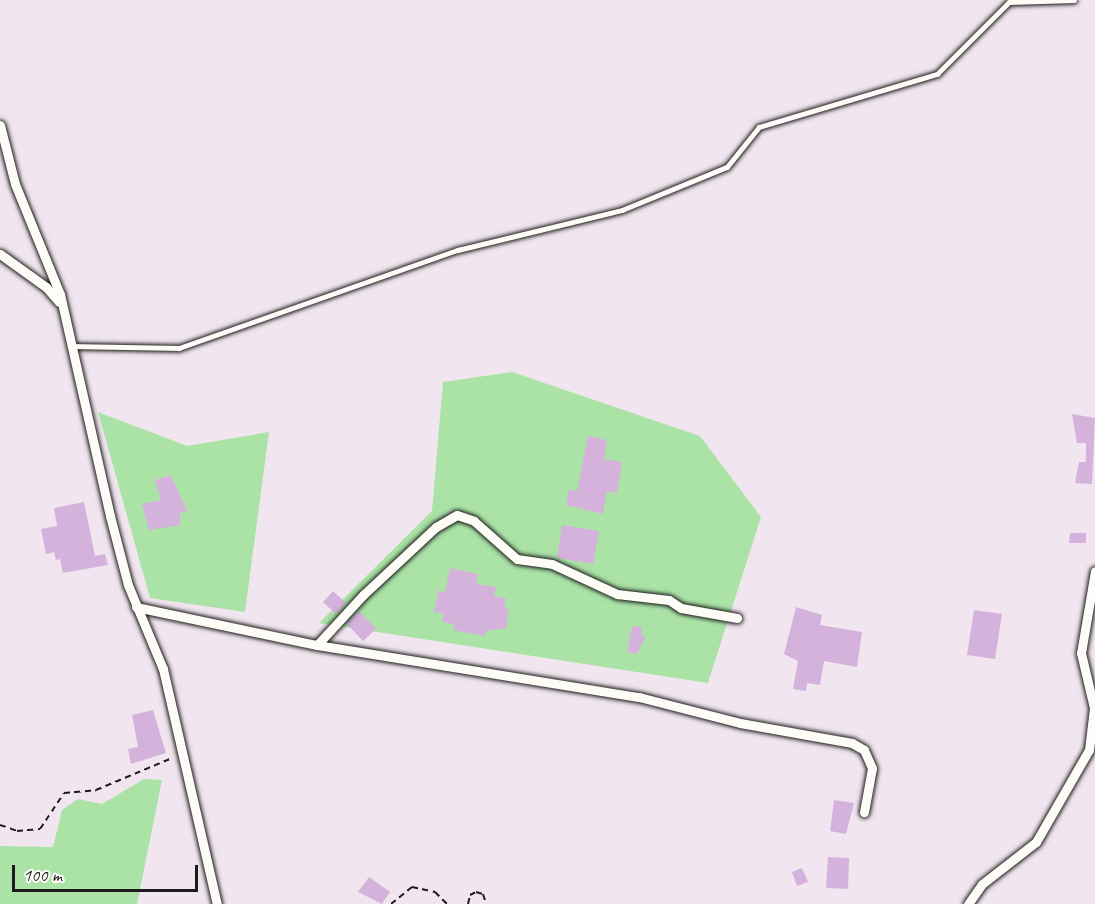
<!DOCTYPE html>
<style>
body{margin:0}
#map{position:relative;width:1095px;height:904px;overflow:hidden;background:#f1e6ef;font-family:Caveat,sans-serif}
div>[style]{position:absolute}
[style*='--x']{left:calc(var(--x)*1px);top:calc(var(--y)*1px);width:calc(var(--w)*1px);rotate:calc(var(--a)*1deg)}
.green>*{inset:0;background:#abe3a7}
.building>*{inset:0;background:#d4b2dc}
.path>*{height:2px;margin-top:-1px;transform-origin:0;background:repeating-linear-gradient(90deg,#1c1c1c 0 6px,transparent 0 10.5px)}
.roads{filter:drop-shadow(0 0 2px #1c1c1c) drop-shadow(0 0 2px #1c1c1c)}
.service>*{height:4.5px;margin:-2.25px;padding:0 2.25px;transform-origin:2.25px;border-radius:2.25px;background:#fdfcf7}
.minor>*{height:9px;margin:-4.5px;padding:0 4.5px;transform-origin:4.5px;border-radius:4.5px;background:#fdfcf7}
span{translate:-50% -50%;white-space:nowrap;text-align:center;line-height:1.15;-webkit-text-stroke:6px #fdfcf7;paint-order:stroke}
.scale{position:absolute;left:12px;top:865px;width:186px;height:27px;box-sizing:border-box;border:3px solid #1c1c1c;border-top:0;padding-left:8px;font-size:18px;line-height:21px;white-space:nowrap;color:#1c1c1c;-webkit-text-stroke:4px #fdfcf7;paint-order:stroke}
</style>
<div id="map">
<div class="green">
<div style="clip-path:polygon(512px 372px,700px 436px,761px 517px,708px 683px,319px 623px,432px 511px,443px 382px)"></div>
<div style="clip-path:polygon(98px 412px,187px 446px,269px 432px,245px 612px,150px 598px)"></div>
<div style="clip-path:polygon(144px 779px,162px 780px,137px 904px,0 904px,0 846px,53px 847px,62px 810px,78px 799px,102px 804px)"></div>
</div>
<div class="building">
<div style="clip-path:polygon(1072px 414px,1095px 418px,1092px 484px,1075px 483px,1079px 462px,1086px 462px,1086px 443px,1077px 443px)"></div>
<div style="clip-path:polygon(588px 436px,607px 440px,604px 459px,622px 462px,617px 493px,607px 491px,603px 514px,566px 505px,569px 490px,577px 491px)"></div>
<div style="clip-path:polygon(171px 475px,187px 511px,180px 513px,180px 525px,149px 530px,142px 504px,161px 500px,155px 480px)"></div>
<div style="clip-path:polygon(84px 502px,95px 556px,105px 554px,108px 565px,63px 573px,60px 559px,56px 560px,54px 552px,46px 554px,41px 529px,57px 526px,54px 508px)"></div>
<div style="clip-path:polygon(562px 525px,599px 531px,593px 564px,557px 558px)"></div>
<div style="clip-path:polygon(1070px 533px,1086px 533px,1086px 543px,1069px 543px)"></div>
<div style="clip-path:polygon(450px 568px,478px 574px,476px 584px,496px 587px,494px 596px,506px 598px,504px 609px,509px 609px,506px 628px,486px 631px,485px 636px,453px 630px,454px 624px,442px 622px,444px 614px,434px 612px,438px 591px,445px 592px)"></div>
<div style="clip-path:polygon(333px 591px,346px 603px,336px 614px,323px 602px)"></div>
<div style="clip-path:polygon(796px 607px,822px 615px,820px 625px,862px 632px,857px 667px,824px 661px,820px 685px,807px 683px,806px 691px,793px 689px,798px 661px,784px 654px)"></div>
<div style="clip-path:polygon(974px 610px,1002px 614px,995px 659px,967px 655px)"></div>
<div style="clip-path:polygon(359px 611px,376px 629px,363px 641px,346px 623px)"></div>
<div style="clip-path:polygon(632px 626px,642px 627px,641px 635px,646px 636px,637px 654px,627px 652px)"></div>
<div style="clip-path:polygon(153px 710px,166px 753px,131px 764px,128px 749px,138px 747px,132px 715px)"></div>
<div style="clip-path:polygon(834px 800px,854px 803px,846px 834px,830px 831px)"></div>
<div style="clip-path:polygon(828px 857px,849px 858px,848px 889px,826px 888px)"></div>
<div style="clip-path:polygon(802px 868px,808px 882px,797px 886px,792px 872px)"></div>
<div style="clip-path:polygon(369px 877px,390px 892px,382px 904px,358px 892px)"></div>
</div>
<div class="path">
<div style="--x:0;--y:825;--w:18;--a:19"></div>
<div style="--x:17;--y:831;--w:23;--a:-5"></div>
<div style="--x:40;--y:829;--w:43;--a:-56.3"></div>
<div style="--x:64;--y:793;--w:32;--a:-5"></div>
<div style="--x:96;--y:790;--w:82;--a:-22.8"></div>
<div style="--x:391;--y:904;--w:27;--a:-39"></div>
<div style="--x:412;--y:887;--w:24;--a:12"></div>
<div style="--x:435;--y:892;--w:17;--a:45"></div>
<div style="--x:468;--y:904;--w:9;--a:-77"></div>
<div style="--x:470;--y:895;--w:7;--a:-27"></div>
<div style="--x:476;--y:892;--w:7;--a:16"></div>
<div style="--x:483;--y:894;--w:10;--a:73"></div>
</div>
<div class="roads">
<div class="service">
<div style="--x:72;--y:346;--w:107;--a:1.1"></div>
<div style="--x:179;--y:348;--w:296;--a:-19.4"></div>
<div style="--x:458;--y:250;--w:169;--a:-13.7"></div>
<div style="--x:622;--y:210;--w:113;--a:-22.3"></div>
<div style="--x:727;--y:167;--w:51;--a:-51.3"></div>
<div style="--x:759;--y:127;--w:186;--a:-16.6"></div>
<div style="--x:937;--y:74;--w:102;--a:-45"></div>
<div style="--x:1009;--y:2;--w:65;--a:-1.8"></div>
</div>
<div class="minor">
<div style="--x:0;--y:125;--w:61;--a:75.7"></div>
<div style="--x:15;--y:184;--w:119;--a:67.8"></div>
<div style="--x:60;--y:294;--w:228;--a:77.3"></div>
<div style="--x:110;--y:516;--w:71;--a:75.4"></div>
<div style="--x:128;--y:585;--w:91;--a:67.4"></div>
<div style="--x:163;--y:669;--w:241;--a:77.1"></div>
<div style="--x:0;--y:254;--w:57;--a:35.7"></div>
<div style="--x:46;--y:287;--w:20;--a:49"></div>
<div style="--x:136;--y:607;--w:185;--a:11.9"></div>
<div style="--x:317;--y:645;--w:326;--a:9.2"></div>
<div style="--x:639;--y:697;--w:104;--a:14.4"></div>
<div style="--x:740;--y:723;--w:114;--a:10.1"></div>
<div style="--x:852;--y:743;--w:14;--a:30"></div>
<div style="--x:864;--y:750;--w:20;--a:66"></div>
<div style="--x:872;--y:768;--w:45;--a:100.3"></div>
<div style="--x:317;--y:645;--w:68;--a:-47.4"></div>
<div style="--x:363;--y:595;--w:100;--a:-43"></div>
<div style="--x:436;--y:527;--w:24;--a:-30"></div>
<div style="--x:457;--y:515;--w:18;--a:19"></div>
<div style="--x:474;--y:521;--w:57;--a:41.5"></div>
<div style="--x:517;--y:559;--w:35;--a:8"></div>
<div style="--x:552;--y:564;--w:72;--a:24.8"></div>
<div style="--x:617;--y:594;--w:52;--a:6.6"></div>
<div style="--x:669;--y:600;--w:14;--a:34"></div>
<div style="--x:681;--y:608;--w:57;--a:10.1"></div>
<div style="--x:968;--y:904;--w:24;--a:-55"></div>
<div style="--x:982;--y:884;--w:68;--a:-37.9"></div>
<div style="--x:1036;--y:842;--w:106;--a:-60.1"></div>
<div style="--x:1089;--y:750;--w:42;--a:-83.2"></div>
<div style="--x:1094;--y:708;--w:57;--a:-103.3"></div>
<div style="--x:1081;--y:653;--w:83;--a:-80.3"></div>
</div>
</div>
<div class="scale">100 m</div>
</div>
